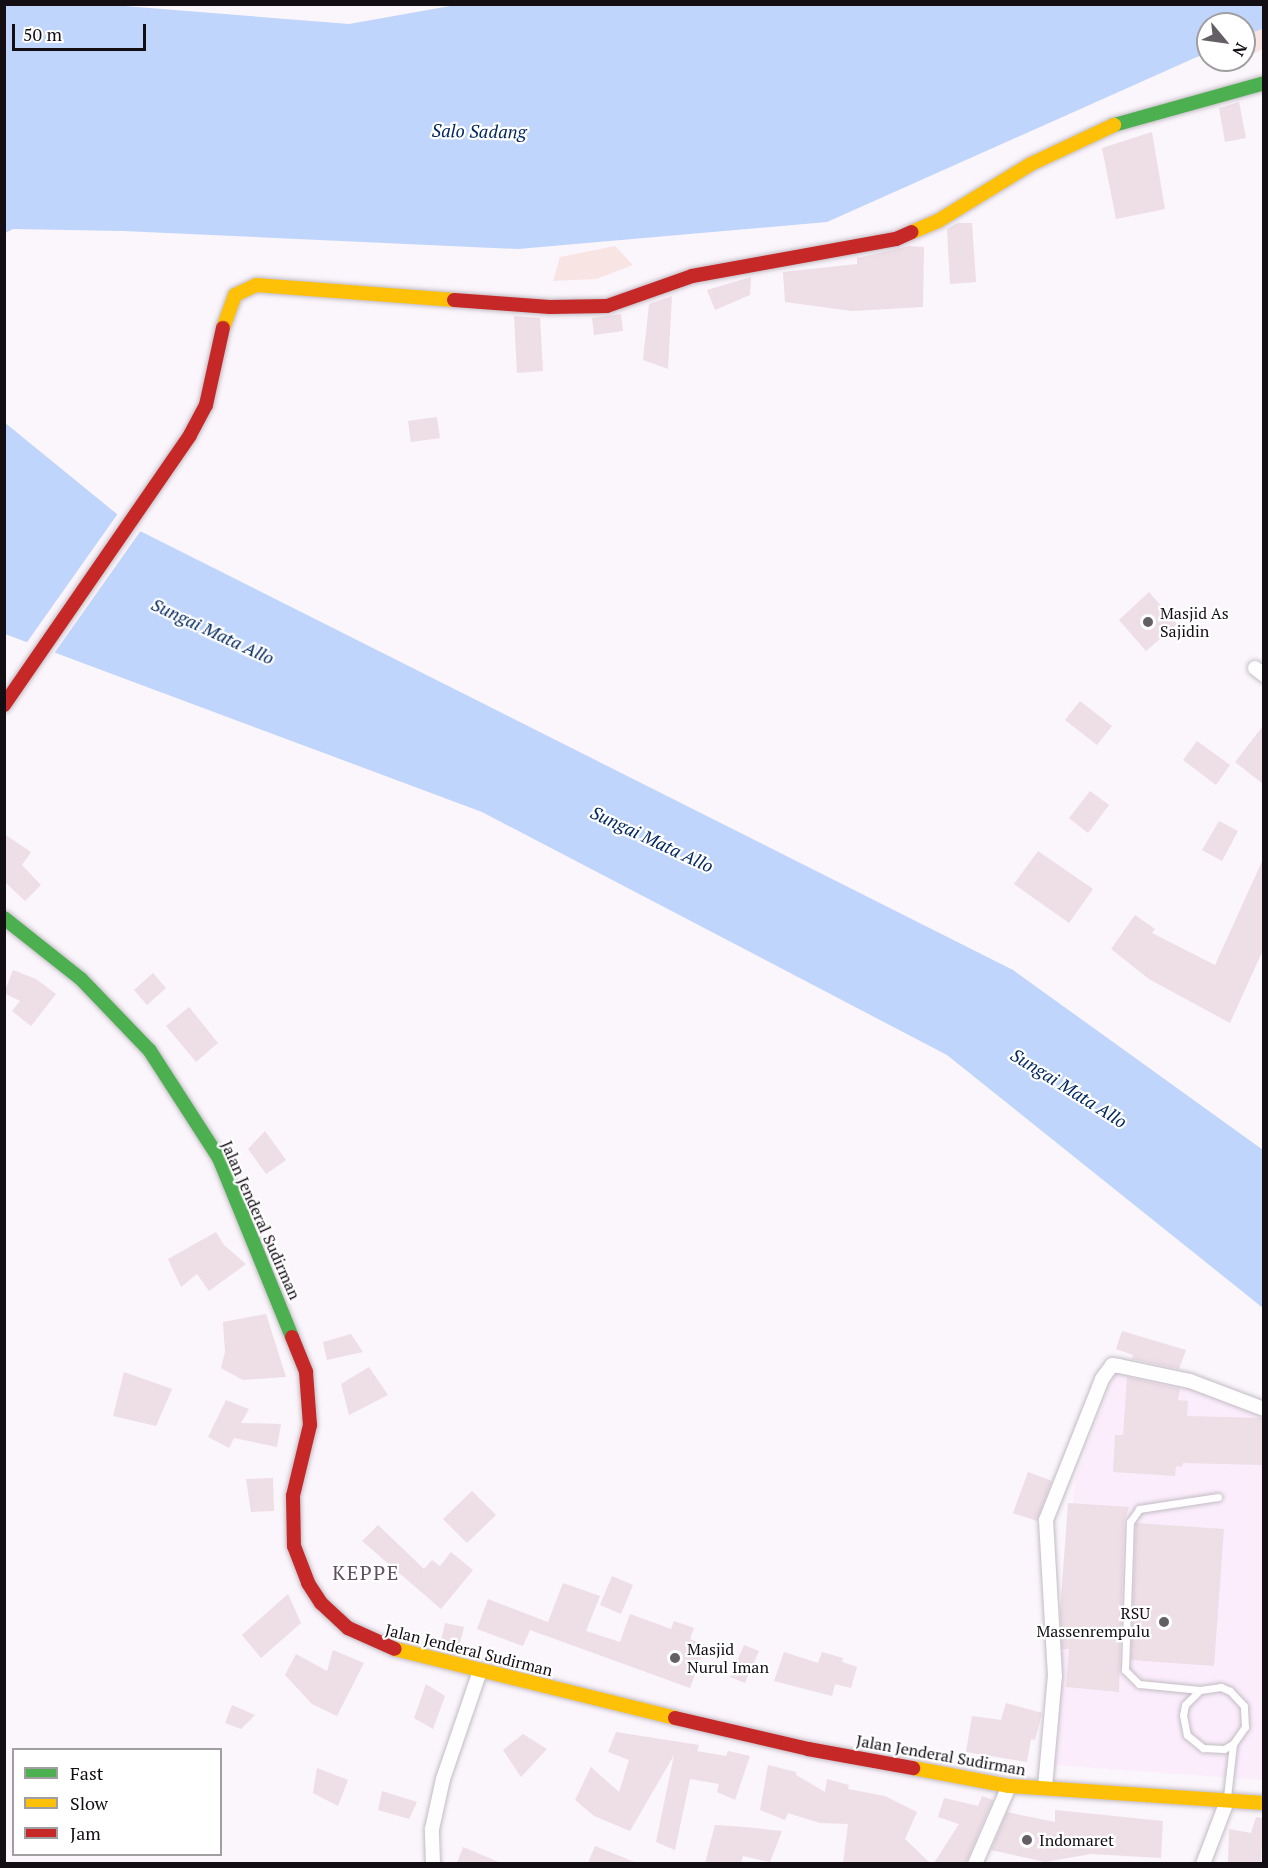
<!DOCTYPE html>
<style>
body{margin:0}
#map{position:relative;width:1268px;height:1868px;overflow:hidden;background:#fbf5fc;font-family:"PT Serif",serif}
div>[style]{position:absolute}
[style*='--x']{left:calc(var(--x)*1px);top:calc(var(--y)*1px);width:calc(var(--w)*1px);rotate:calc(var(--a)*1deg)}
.built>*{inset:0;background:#fcedfd}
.green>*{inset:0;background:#f9e4e4}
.water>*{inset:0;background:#bfd5fb}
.pier>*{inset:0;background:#fbf5fc}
.building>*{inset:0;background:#eedee6}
.roads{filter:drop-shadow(0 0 2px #c2bcc3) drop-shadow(0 0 2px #c2bcc3)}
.lane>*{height:7px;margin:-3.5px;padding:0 3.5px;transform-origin:3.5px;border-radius:3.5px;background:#fefeff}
.street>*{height:14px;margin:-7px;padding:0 7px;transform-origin:7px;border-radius:7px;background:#fefeff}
.fast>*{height:14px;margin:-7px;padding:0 7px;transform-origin:7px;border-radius:7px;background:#4caf50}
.slow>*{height:14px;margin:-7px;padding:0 7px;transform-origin:7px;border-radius:7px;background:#ffc107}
.jam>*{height:14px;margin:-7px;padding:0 7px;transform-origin:7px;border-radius:7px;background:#c62828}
.dots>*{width:16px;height:16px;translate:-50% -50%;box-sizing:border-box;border:3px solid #fff;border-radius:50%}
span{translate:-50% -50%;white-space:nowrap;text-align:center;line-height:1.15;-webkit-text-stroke:4.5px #fff;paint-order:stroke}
.poi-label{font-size:16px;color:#130d14}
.left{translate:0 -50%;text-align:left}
.right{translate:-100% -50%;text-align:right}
.street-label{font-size:16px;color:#130d14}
.water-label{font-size:18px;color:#032960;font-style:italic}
.quarter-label{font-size:20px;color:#605062;letter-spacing:1.5px}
.frame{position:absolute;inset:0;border:6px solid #130d14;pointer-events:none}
.legend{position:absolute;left:12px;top:1748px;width:210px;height:108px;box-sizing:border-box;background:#fff;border:2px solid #a19ea1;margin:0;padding:8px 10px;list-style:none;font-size:18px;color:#130d14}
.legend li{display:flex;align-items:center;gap:12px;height:30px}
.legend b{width:30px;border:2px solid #a19ea1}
.north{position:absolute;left:1196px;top:12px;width:60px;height:60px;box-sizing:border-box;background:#fff;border:2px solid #a19ea1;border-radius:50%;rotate:119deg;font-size:16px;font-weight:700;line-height:24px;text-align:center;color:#130d14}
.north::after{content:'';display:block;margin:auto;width:21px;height:27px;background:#645e65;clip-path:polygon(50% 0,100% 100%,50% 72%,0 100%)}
.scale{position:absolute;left:12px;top:24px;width:134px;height:27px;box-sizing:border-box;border:3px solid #130d14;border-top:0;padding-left:8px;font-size:18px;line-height:21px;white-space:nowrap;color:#130d14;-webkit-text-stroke:4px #fff;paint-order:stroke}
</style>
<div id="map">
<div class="built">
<div style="clip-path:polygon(1115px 1372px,1219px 1396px,1263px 1417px,1263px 1780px,1053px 1765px,1075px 1479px)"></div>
</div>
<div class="green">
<div style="clip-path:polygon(1263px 24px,1263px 49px,1247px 57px,1244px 32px)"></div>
<div style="clip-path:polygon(615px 246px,633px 265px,596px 279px,553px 281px,560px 257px)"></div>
</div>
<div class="water">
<div style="clip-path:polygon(456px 5px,1263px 4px,1264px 28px,1244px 36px,1244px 24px,1208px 24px,1208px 52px,827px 222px,518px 249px,123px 231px,13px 229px,5px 233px,5px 5px,112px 5px,349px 24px)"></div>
<div style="clip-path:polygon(4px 422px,134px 528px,1013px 970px,1263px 1150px,1263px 1308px,947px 1055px,482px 812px,5px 634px)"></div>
</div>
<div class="pier">
<div style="clip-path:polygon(119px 512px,142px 529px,53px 655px,25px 645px)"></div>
</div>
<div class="building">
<div style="clip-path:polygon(1239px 102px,1246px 138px,1225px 142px,1219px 108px)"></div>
<div style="clip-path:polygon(1152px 132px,1165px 209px,1116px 219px,1102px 148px)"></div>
<div style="clip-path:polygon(957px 223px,972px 223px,976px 282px,950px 284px,947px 229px)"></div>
<div style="clip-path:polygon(909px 246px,924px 247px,923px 307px,852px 311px,785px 302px,783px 272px,857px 264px,857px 258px)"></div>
<div style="clip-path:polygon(751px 277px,750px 295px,715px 310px,707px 290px)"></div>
<div style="clip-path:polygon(672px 296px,668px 369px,643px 360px,649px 304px)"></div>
<div style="clip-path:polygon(621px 314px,623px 331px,594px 335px,592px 318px)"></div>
<div style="clip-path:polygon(514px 316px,540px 318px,543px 371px,517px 373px)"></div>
<div style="clip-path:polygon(437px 417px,440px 438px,411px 442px,408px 421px)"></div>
<div style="clip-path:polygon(1149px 592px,1177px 624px,1146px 651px,1119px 620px)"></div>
<div style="clip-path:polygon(1080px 701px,1112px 726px,1097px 745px,1065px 720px)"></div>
<div style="clip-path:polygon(1263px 726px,1263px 784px,1235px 762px)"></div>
<div style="clip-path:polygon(1197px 741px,1230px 765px,1216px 785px,1183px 760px)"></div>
<div style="clip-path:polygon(1090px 791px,1109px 805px,1088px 833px,1069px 818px)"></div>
<div style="clip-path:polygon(1219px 821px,1238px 831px,1222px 861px,1202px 850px)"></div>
<div style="clip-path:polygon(4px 834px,31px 852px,22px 865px,41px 885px,25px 901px,4px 881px)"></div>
<div style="clip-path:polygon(1038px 851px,1093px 889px,1069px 923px,1014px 884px)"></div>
<div style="clip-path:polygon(1263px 859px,1263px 950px,1230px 1023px,1149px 979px,1111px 949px,1135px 915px,1155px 929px,1152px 933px,1215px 965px)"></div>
<div style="clip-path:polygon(13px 970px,36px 979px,56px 994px,31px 1026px,12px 1011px,20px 1001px,4px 993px)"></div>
<div style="clip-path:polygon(153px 973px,166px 988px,147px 1005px,134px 990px)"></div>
<div style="clip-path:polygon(189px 1007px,218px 1043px,196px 1062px,166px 1026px)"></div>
<div style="clip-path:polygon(265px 1131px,286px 1160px,266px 1174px,248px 1149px)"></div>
<div style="clip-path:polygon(216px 1232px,224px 1245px,246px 1264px,209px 1291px,197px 1274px,181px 1287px,168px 1259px)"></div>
<div style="clip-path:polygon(266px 1314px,286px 1377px,243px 1380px,221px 1368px,225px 1352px,223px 1322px)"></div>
<div style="clip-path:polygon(1122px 1331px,1186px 1350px,1179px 1369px,1132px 1359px,1133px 1355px,1116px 1349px)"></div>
<div style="clip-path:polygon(351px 1334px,363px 1352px,327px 1360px,323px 1342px)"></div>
<div style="clip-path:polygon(369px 1367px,388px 1395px,349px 1415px,341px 1384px)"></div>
<div style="clip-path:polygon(124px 1372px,172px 1389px,156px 1426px,113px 1416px)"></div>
<div style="clip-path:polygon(1127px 1377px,1180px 1389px,1178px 1400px,1188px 1401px,1187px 1416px,1263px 1418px,1263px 1465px,1183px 1463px,1182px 1467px,1176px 1466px,1175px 1476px,1113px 1472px,1115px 1435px,1123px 1435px)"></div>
<div style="clip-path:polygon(226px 1400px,249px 1409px,241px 1423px,281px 1424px,277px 1447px,234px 1438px,229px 1448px,208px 1437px)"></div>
<div style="clip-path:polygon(1028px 1472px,1052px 1481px,1037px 1521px,1013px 1513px)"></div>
<div style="clip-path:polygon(273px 1478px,274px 1511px,251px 1512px,246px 1479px)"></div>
<div style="clip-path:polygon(472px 1491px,496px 1515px,467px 1543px,443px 1519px)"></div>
<div style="clip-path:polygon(1068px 1503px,1129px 1507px,1124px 1522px,1119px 1692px,1066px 1687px,1069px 1649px,1062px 1649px,1060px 1612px)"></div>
<div style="clip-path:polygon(1136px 1523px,1224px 1529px,1214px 1666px,1131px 1660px)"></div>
<div style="clip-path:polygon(378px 1525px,424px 1569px,432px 1560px,440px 1566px,451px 1552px,473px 1570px,441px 1609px,362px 1541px)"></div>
<div style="clip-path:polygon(612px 1576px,633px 1585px,621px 1614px,600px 1605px)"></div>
<div style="clip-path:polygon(563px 1583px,600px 1596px,586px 1631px,620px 1642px,630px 1614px,671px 1629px,674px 1621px,694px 1628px,690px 1639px,706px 1645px,690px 1688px,530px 1630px,523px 1646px,477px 1629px,488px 1599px,548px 1622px)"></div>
<div style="clip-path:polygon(288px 1594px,301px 1623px,261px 1658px,242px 1635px)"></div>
<div style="clip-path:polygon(445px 1623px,464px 1627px,458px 1650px,440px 1645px)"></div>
<div style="clip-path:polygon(744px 1645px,759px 1651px,745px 1683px,730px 1677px)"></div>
<div style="clip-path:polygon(333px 1650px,364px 1663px,337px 1716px,312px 1704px,285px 1675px,296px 1654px,327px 1671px)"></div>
<div style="clip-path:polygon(784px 1652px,818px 1663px,822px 1652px,843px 1658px,842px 1662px,857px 1667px,851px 1688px,835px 1684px,832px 1696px,774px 1681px)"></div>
<div style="clip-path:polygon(426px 1684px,445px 1696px,433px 1729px,414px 1718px)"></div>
<div style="clip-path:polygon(1006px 1703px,1042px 1713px,1035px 1740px,1031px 1739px,1027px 1762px,966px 1752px,972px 1716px,1001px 1720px)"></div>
<div style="clip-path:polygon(232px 1705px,255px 1715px,241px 1729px,225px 1723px)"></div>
<div style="clip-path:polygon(616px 1732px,699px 1745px,697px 1751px,726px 1756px,728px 1751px,750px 1756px,735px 1800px,717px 1792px,719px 1784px,690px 1779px,675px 1850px,656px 1842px,674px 1755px,630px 1831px,594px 1816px,575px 1800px,591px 1767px,619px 1792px,629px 1760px,608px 1752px)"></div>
<div style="clip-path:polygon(523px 1734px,547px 1749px,521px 1777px,503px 1750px)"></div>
<div style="clip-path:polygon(768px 1765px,796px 1772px,796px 1775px,825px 1792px,827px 1779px,849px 1785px,848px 1789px,885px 1796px,917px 1812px,905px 1839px,930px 1863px,843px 1863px,848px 1824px,820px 1823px,788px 1813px,785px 1820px,760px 1810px)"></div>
<div style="clip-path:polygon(317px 1768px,348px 1780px,338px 1806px,313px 1793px)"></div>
<div style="clip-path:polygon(382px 1791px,417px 1802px,409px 1819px,378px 1810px)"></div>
<div style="clip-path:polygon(982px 1796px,993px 1800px,966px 1863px,934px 1863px,959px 1824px,938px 1817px,944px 1798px,978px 1806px)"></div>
<div style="clip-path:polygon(1055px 1810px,1163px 1821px,1161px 1858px,1091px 1854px,1045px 1862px,991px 1850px,1007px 1812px,1055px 1822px)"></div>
<div style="clip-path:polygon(1256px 1817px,1263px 1818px,1261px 1863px,1228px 1863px,1229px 1829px,1251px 1833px)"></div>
<div style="clip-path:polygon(715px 1825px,744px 1827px,782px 1831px,770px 1862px,743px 1856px,741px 1863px,705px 1863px)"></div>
<div style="clip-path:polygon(595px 1846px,637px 1863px,588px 1863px)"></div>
<div style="clip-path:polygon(463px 1847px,501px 1863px,457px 1863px)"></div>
</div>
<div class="roads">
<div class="lane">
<div style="--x:1200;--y:1690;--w:61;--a:-174.4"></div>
<div style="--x:1139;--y:1684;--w:20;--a:-135"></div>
<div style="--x:1125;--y:1670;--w:148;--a:-88.1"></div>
<div style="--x:1130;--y:1522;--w:16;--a:-55"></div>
<div style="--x:1139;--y:1509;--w:80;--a:-8.6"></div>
<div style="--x:1227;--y:1797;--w:53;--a:-83.5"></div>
<div style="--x:1233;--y:1744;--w:21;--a:-55"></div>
<div style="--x:1245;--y:1727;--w:21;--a:-93"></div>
<div style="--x:1244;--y:1706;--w:21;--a:-133"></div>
<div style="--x:1230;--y:1691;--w:10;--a:-156"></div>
<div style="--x:1221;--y:1687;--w:21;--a:172"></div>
<div style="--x:1200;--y:1690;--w:21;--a:135"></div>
<div style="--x:1185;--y:1705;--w:10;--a:101"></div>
<div style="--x:1183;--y:1715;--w:20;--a:79"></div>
<div style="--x:1187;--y:1735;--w:21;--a:39"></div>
<div style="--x:1203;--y:1748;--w:21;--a:3"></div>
<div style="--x:1224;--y:1749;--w:10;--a:-29"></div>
</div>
<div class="street">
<div style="--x:1255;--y:668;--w:11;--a:38"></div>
<div style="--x:1045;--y:1787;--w:111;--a:-84.9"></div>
<div style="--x:1055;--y:1676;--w:156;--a:-93.3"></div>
<div style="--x:1046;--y:1520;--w:152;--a:-68.3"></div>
<div style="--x:1102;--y:1379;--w:17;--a:-54"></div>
<div style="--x:1112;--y:1365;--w:7;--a:8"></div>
<div style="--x:1119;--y:1366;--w:73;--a:11.9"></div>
<div style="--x:1190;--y:1381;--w:79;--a:20.7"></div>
<div style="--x:433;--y:1864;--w:35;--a:-92"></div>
<div style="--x:432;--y:1829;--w:51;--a:-77.6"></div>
<div style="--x:443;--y:1779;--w:114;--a:-71.1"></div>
<div style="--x:975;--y:1864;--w:85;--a:-66.4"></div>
<div style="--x:1203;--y:1864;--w:67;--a:-69.1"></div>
</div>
<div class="fast">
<div style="--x:1114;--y:125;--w:156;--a:-15.6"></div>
<div style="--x:4;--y:918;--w:98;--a:38.4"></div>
<div style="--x:81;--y:979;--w:100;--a:46.2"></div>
<div style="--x:150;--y:1051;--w:127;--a:57.2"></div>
<div style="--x:219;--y:1158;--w:193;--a:67.8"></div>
</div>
<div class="slow">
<div style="--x:912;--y:232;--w:28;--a:-23"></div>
<div style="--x:938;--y:221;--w:109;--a:-31.5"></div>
<div style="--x:1031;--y:164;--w:92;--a:-25.2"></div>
<div style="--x:223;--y:328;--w:35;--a:-70"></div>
<div style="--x:235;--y:295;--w:23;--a:-25"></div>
<div style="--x:256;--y:285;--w:199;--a:4.3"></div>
<div style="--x:395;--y:1649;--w:288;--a:13.8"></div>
<div style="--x:913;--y:1768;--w:98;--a:10.6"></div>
<div style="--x:1009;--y:1786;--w:256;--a:3.8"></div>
</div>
<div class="jam">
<div style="--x:454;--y:300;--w:96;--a:4.2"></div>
<div style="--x:550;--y:307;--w:57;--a:-1"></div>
<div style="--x:607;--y:306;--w:90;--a:-19.4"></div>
<div style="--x:692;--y:276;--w:207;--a:-10.3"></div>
<div style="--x:896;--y:239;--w:17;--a:-24"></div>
<div style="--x:4;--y:705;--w:328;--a:-55.4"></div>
<div style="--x:190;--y:435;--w:34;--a:-62"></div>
<div style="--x:206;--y:405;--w:79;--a:-77.6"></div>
<div style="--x:292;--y:1337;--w:38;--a:68"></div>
<div style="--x:306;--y:1372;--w:53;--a:85.7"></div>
<div style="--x:310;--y:1425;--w:73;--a:103.5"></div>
<div style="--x:293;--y:1496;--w:50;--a:88.9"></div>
<div style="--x:294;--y:1546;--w:40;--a:69"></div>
<div style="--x:308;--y:1583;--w:24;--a:57"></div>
<div style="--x:321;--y:1603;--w:37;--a:43"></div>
<div style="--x:348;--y:1628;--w:51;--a:24.1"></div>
<div style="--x:675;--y:1718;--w:137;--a:13.1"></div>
<div style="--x:808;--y:1749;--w:107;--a:10.3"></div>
</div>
</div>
<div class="dots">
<div style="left:1148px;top:622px;background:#645e65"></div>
<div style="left:1164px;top:1622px;background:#645e65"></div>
<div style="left:675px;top:1658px;background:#645e65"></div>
<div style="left:1027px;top:1840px;background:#645e65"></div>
</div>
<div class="poi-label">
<span class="left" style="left:1160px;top:622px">Masjid As<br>Sajidin</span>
<span class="right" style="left:1150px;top:1622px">RSU<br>Massenrempulu</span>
<span class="left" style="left:687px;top:1658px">Masjid<br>Nurul Iman</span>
<span class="left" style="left:1039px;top:1840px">Indomaret</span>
</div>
<div class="street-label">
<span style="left:261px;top:1220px;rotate:66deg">Jalan Jenderal Sudirman</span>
<span style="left:469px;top:1650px;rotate:14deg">Jalan Jenderal Sudirman</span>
<span style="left:941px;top:1755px;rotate:10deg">Jalan Jenderal Sudirman</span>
</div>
<div class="water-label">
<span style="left:479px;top:131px;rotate:1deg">Salo Sadang</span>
<span style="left:213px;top:631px;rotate:25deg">Sungai Mata Allo</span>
<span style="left:652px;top:839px;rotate:25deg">Sungai Mata Allo</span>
<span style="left:1069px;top:1088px;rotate:32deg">Sungai Mata Allo</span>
</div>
<div class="quarter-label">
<span style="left:366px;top:1572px">KEPPE</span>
</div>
<div class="frame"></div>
<ul class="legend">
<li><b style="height:8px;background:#4caf50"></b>Fast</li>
<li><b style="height:8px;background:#ffc107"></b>Slow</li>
<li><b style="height:8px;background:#c62828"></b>Jam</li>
</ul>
<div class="north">N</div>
<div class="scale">50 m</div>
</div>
